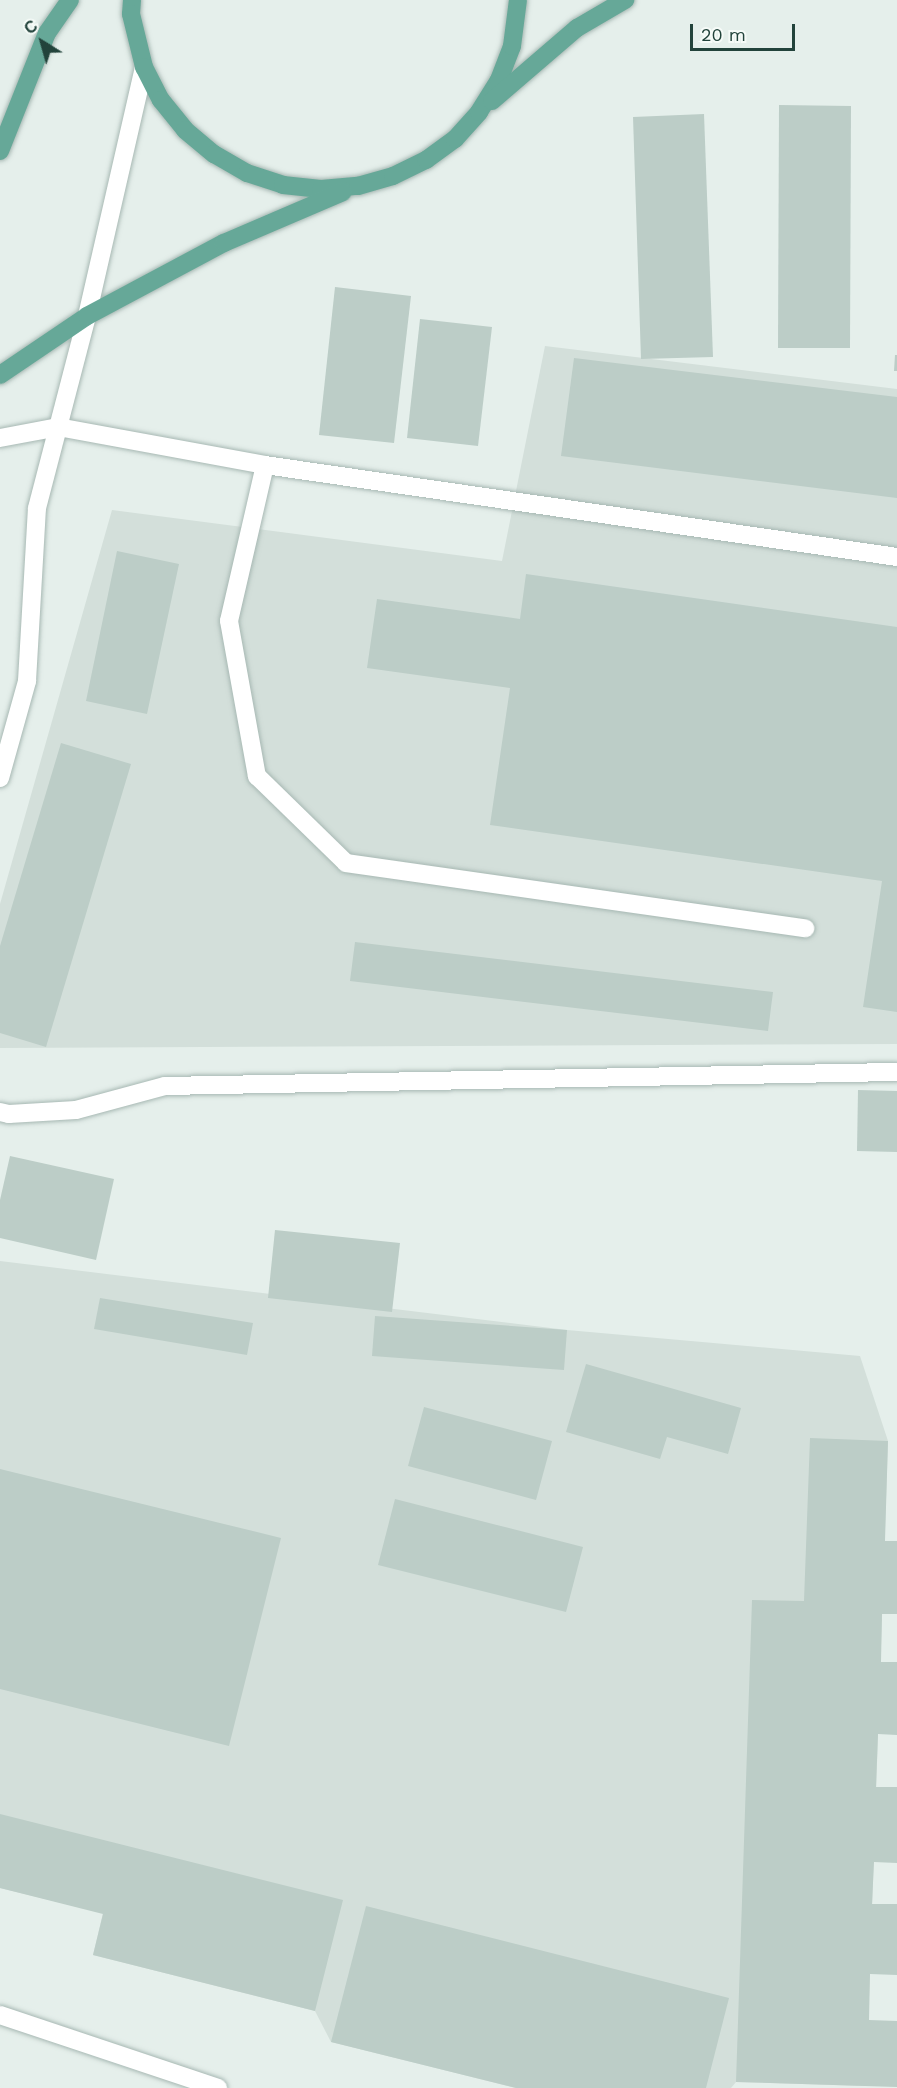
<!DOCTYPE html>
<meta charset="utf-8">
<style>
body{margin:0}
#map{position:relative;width:897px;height:2088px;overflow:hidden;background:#e5efeb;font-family:"Work Sans",sans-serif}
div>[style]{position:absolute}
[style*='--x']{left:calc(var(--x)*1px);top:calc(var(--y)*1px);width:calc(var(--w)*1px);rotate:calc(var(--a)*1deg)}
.built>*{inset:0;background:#d3dfda}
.building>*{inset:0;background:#bccdc7}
.roads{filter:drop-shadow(0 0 2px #a7b8b3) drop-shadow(0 0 2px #a7b8b3)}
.minor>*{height:18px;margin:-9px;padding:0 9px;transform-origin:9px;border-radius:9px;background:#fff}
.major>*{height:18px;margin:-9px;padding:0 9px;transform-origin:9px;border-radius:9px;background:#66a898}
span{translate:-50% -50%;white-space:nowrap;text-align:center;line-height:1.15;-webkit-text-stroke:5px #f6fbf8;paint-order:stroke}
.north{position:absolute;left:12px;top:12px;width:60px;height:60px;-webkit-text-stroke:4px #f6fbf8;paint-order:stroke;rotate:323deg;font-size:16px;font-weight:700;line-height:24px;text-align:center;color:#22433b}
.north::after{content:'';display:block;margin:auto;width:21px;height:27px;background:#22433b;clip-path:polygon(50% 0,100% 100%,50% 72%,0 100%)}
.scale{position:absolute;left:690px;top:24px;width:105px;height:27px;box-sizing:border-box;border:3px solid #22433b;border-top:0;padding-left:8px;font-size:18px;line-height:21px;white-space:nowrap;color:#22433b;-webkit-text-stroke:4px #f6fbf8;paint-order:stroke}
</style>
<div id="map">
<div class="built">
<div style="clip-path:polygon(545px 346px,897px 389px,897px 1044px,0 1048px,0 904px,112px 510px,502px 561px)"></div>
<div style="clip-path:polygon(0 1261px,567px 1330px,860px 1356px,888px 1441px,866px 2086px,736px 2082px,731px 2088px,516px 2088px,331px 2042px,315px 2011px,93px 1955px,103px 1913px,0 1888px)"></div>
</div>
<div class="building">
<div style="clip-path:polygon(779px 105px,851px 106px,850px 348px,778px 348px)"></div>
<div style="clip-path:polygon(704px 114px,713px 357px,641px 359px,633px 117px)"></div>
<div style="clip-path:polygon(335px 287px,411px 296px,394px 443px,319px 435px)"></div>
<div style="clip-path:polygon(420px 319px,492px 327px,478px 446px,407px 438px)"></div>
<div style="clip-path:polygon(895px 355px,897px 355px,897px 371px,894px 371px)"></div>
<div style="clip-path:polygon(574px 358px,897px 397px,897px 498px,561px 456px)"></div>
<div style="clip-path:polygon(117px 551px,179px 564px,147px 714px,86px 701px)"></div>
<div style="clip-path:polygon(526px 574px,897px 627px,897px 1012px,863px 1007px,882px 881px,490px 825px,510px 688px,367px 668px,377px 599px,520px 619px)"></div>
<div style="clip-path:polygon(61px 743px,131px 764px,46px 1047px,0 1033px,0 946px)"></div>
<div style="clip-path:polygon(355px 942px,773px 992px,768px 1031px,350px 981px)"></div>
<div style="clip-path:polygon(858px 1090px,897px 1091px,897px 1152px,857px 1151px)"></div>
<div style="clip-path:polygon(10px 1156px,114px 1179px,96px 1260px,0 1238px,0 1200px)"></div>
<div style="clip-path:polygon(275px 1230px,400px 1243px,392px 1312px,268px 1298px)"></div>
<div style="clip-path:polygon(100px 1298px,253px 1323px,247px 1355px,94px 1329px)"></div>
<div style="clip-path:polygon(375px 1316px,567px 1330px,564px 1370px,372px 1356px)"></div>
<div style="clip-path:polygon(586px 1364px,741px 1408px,728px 1454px,667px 1437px,660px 1459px,566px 1432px)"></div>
<div style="clip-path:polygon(424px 1407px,552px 1441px,536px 1500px,408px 1466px)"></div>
<div style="clip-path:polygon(810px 1438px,888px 1441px,885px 1541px,897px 1541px,897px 1614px,882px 1614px,881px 1662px,897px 1662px,897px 1735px,878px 1734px,876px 1787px,897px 1787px,897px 1863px,874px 1862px,872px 1904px,897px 1904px,897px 1975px,870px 1974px,869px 2020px,897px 2021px,897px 2087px,736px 2082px,752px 1600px,804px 1601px)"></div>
<div style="clip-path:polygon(0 1469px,281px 1538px,229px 1746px,0 1689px)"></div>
<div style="clip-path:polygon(395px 1499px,583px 1547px,566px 1612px,378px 1565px)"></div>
<div style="clip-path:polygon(0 1814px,343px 1900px,315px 2011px,93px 1955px,103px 1914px,0 1888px)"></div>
<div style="clip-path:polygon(366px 1906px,729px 1998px,706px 2088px,516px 2088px,331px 2042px)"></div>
</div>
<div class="roads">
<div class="minor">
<div style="--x:0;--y:438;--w:59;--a:-10.7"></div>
<div style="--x:58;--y:427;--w:210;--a:10.4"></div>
<div style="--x:265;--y:465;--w:639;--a:8.28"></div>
<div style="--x:265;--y:465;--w:160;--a:103"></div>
<div style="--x:229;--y:621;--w:158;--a:79.8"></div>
<div style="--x:257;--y:776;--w:124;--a:44.3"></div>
<div style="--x:346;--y:863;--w:464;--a:8.1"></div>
<div style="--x:0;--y:778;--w:101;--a:-74.4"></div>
<div style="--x:27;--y:681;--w:173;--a:-86.7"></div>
<div style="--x:37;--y:508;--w:198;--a:-75.4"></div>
<div style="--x:87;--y:316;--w:255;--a:-77.1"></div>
<div style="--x:0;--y:1112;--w:9;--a:13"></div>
<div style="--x:9;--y:1114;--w:67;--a:-3.4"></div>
<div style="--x:76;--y:1110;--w:92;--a:-15.1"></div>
<div style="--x:165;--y:1086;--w:732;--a:-1.1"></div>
<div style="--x:0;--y:2015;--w:230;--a:18.5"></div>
</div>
<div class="major">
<div style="--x:132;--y:0;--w:14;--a:94"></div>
<div style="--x:131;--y:14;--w:55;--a:76.2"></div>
<div style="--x:144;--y:67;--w:37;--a:63"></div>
<div style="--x:161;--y:100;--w:38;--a:51"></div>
<div style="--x:185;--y:130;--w:38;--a:40"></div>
<div style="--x:214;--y:154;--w:38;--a:30"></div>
<div style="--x:247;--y:173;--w:38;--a:18"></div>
<div style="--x:283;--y:185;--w:38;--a:6"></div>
<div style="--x:321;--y:189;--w:37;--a:-5"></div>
<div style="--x:358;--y:186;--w:36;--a:-16"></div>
<div style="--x:393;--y:176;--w:37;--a:-26"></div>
<div style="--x:426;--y:160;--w:36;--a:-36"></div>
<div style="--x:455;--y:139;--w:36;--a:-48"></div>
<div style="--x:479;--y:112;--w:38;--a:-58"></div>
<div style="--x:499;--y:80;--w:36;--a:-69"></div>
<div style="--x:512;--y:46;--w:46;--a:-82.6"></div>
<div style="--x:492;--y:101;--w:112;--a:-40.7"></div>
<div style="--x:577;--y:28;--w:56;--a:-30.3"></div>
<div style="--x:0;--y:151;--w:127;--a:-68.3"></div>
<div style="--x:47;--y:33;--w:40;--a:-55.1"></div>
<div style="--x:0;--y:375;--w:105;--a:-34.1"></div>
<div style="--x:87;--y:316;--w:155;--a:-28.1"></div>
<div style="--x:224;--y:243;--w:129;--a:-23.2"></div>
</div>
</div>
<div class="north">С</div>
<div class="scale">20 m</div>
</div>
